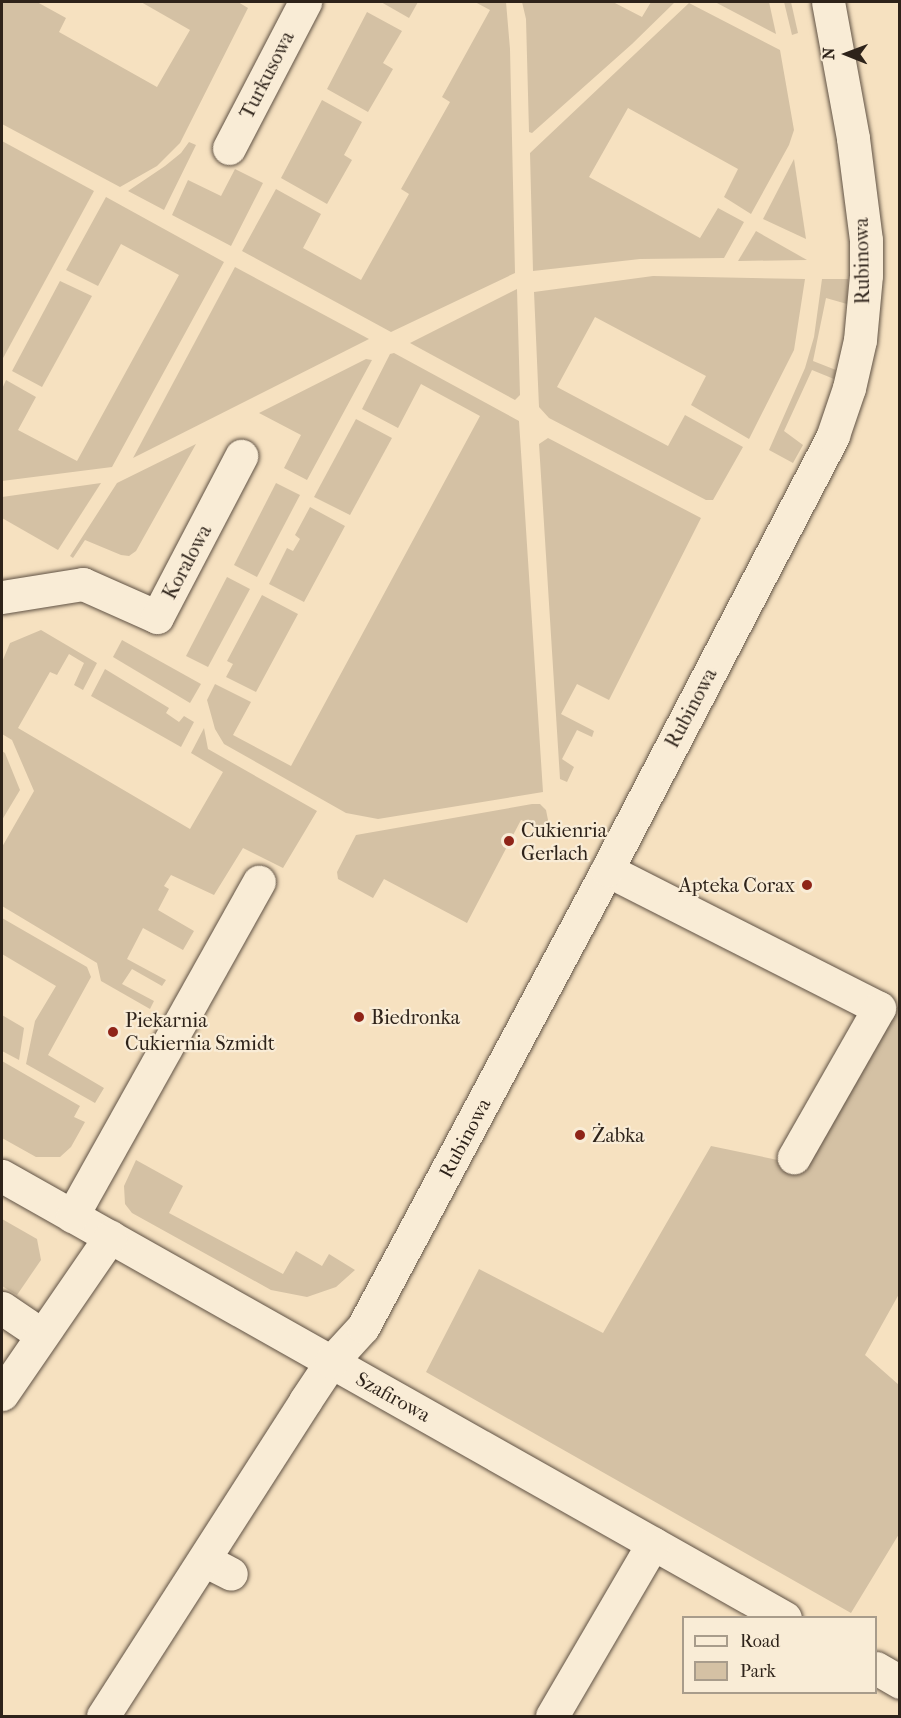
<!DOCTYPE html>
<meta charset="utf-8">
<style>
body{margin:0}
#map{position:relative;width:901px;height:1718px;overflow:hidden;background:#f6e1c0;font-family:"IM FELL French Canon",serif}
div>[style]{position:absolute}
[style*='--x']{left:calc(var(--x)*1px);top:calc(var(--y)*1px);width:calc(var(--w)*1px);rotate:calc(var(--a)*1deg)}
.green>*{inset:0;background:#d4c1a4}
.roads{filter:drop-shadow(0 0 2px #605244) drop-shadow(0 0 2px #605244)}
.minor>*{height:33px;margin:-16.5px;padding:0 16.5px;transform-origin:16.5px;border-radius:16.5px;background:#f9ecd6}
.dots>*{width:16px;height:16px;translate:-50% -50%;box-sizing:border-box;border:3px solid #f9ecd6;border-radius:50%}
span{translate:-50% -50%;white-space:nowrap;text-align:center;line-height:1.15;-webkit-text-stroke:4.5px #f9ecd6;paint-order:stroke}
.street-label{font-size:20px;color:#2e231a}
.poi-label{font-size:20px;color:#2e231a}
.left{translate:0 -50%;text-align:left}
.right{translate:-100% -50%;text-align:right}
.frame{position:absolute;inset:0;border:3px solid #2e231a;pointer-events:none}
.legend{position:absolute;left:682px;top:1616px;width:195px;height:78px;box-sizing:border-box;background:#f9ecd6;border:2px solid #a89c8b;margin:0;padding:8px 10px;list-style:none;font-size:18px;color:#2e231a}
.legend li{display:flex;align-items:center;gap:12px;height:30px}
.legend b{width:30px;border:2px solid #a89c8b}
.north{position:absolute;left:817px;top:24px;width:60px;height:60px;-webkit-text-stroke:4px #f9ecd6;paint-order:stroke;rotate:271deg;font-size:16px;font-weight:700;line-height:24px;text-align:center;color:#2e231a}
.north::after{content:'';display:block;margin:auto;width:21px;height:27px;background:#2e231a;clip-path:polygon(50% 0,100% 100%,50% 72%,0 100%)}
</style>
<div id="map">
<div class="green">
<div style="clip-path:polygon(2px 2px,37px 2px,66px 18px,59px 32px,157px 87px,190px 30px,141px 2px,238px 2px,248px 8px,180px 143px,157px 166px,120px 187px,2px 124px)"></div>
<div style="clip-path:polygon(381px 2px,418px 2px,409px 18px)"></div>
<div style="clip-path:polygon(475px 2px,506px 2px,510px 49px,515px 273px,391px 332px,242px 251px,276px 189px,321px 214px,303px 248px,361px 280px,409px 194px,401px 189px,450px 102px,442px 97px,490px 10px)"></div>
<div style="clip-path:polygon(522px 2px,613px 2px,642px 17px,651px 2px,675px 2px,632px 44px,532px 133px,529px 132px,526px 19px)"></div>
<div style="clip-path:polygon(715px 2px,769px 2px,776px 34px)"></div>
<div style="clip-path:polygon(784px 2px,791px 2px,798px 33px,792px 35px)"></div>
<div style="clip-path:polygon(689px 3px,780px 50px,794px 130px,789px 145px,751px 214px,724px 197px,738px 169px,628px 108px,589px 177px,700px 238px,718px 208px,744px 222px,724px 258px,640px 259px,533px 271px,530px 153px)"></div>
<div style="clip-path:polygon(367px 12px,402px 31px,383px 63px,393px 69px,368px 112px,327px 89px)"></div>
<div style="clip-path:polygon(322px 100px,362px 122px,344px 155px,352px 160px,327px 204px,281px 178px)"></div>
<div style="clip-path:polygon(2px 141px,94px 191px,2px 360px)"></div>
<div style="clip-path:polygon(189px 142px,196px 145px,164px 210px,128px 191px,165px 166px,181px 153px)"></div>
<div style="clip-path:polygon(794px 159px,806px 239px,763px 219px)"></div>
<div style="clip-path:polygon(235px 169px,263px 183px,231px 246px,172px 215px,188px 180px,221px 196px)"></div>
<div style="clip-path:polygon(106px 197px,224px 262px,112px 467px,2px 481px,2px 389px,6px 380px,36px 397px,18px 430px,77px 461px,179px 275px,121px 244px,98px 286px,66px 270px)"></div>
<div style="clip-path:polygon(756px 231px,807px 260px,738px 261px)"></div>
<div style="clip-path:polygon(235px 267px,369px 339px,133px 458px)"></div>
<div style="clip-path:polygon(653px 276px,805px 279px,794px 350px,749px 439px,691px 405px,706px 376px,595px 317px,557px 387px,668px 446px,685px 415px,743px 447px,713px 500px,706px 500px,549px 418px,539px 407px,534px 292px)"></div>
<div style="clip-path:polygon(822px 279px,848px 279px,847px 304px,826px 298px,813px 361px,836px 370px,834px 379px,812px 370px,784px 431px,803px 445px,793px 463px,769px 450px,805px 368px,814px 337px)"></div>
<div style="clip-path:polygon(60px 281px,92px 296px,42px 387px,12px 371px)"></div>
<div style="clip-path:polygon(517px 289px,520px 395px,515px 400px,410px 343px)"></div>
<div style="clip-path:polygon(394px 353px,519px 421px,543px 792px,378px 819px,346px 813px,224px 744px,215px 729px,207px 700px,215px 684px,251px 702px,233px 735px,291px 766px,480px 416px,421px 384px,398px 428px,362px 409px,390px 354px)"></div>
<div style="clip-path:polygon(366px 359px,372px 360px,307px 480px,284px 468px,301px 435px,259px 413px)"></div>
<div style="clip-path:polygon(356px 419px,392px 438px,350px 515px,314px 497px)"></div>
<div style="clip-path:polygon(548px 438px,701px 518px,609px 700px,577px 684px,561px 714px,594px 731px,592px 737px,577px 730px,562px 759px,574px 767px,567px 782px,560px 779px,539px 444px)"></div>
<div style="clip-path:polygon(196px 444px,136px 551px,129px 556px,121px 555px,85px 540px,73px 558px,70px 556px,117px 483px)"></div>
<div style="clip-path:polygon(101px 483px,58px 550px,2px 518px,2px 497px)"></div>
<div style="clip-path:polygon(276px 483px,300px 495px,257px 577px,234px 565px)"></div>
<div style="clip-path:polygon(310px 507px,345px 526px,304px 602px,269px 584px,287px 548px,293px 551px,300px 539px,295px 535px)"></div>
<div style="clip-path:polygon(227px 577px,250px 589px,208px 667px,186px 656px)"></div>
<div style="clip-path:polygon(262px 595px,298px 614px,256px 692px,226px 677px,233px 664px,227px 661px)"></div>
<div style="clip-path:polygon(41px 630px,97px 663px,83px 690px,74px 685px,84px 663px,69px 654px,57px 675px,50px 672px,18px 728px,190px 829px,223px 772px,191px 753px,204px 728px,208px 749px,317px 811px,283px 868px,243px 848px,214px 895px,171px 875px,164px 886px,169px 889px,158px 910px,194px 931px,183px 950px,143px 928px,127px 959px,166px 980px,162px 986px,132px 969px,122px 984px,154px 1001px,150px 1009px,101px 981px,97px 963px,2px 906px,2px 847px,34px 791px,12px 740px,2px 734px,2px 662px,10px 643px)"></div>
<div style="clip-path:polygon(122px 640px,201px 684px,190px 703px,113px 657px)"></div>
<div style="clip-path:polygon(105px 669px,169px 708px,166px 713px,179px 722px,184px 716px,194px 722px,181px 747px,91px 696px)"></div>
<div style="clip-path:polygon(2px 751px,5px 753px,20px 790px,2px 820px)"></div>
<div style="clip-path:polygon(532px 804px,540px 804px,546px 810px,548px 820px,545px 831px,521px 820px,467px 923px,384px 879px,373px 898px,338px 879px,337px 872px,356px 835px)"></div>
<div style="clip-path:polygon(2px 918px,87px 967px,91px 977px,48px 1055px,104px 1088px,95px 1103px,26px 1064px,35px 1021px,56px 986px,2px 954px)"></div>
<div style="clip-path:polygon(899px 1005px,899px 1294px,865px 1355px,899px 1385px,899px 1534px,851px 1613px,426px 1372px,479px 1269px,603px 1333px,711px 1146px,802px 1165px,884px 1022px)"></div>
<div style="clip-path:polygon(2px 1015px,24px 1028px,19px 1060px,2px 1051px)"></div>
<div style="clip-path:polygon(2px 1061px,80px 1106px,74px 1117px,85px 1122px,71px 1147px,60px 1157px,36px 1157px,2px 1138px)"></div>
<div style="clip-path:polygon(136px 1160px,183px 1186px,169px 1213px,283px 1274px,296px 1251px,322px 1266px,329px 1254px,355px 1270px,336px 1287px,307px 1297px,271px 1290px,132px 1213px,125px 1204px,124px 1186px)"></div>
<div style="clip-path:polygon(2px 1219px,37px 1239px,41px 1260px,17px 1295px,2px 1286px)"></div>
</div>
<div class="roads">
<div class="minor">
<div style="--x:229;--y:148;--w:165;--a:-62.5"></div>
<div style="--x:2;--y:597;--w:82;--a:-9.1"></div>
<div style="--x:83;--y:584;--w:81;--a:24"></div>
<div style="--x:157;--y:617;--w:182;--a:-62.4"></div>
<div style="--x:607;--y:870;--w:305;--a:26.9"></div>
<div style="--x:879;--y:1008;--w:172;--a:119.7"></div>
<div style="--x:2;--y:1176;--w:899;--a:29.44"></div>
<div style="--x:72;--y:1216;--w:383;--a:-60.8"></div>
<div style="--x:2;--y:1308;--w:48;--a:34"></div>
<div style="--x:2;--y:1394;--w:191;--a:-55.5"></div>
<div style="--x:204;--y:1560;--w:30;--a:27"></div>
<div style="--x:876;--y:1668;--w:28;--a:30"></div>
<div style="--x:103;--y:1716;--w:374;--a:-57.3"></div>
<div style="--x:305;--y:1401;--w:47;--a:-56.3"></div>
<div style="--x:331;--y:1362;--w:47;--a:-47.6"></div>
<div style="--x:363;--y:1327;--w:518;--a:-61.9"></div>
<div style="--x:607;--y:870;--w:490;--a:-62.5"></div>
<div style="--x:833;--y:435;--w:50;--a:-71.2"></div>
<div style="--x:849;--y:388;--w:49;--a:-77.1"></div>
<div style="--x:860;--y:340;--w:65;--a:-84.7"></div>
<div style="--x:866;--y:275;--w:35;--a:-90"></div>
<div style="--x:866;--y:240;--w:103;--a:-97.3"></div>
<div style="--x:853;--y:138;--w:138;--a:-100.4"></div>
<div style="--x:552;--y:1716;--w:200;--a:-59.7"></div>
</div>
</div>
<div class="dots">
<div style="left:509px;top:841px;background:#8f2418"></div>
<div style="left:807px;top:885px;background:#8f2418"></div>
<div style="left:359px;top:1017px;background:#8f2418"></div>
<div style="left:113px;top:1032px;background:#8f2418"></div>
<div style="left:580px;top:1135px;background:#8f2418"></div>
</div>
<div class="street-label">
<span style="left:267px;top:75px;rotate:-63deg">Turkusowa</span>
<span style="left:862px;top:261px;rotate:-91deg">Rubinowa</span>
<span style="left:187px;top:562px;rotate:-62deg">Koralowa</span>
<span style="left:691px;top:708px;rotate:-62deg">Rubinowa</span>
<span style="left:465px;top:1138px;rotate:-62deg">Rubinowa</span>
<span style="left:393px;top:1397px;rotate:29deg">Szafirowa</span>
</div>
<div class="poi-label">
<span class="left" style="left:521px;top:842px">Cukienria<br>Gerlach</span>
<span class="right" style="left:795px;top:885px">Apteka Corax</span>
<span class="left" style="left:371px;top:1017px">Biedronka</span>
<span class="left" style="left:125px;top:1032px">Piekarnia<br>Cukiernia Szmidt</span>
<span class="left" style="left:592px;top:1135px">Żabka</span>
</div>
<div class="frame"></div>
<ul class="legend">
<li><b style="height:8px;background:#f9ecd6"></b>Road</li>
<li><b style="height:16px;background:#d4c1a4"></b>Park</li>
</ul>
<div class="north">N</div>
</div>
